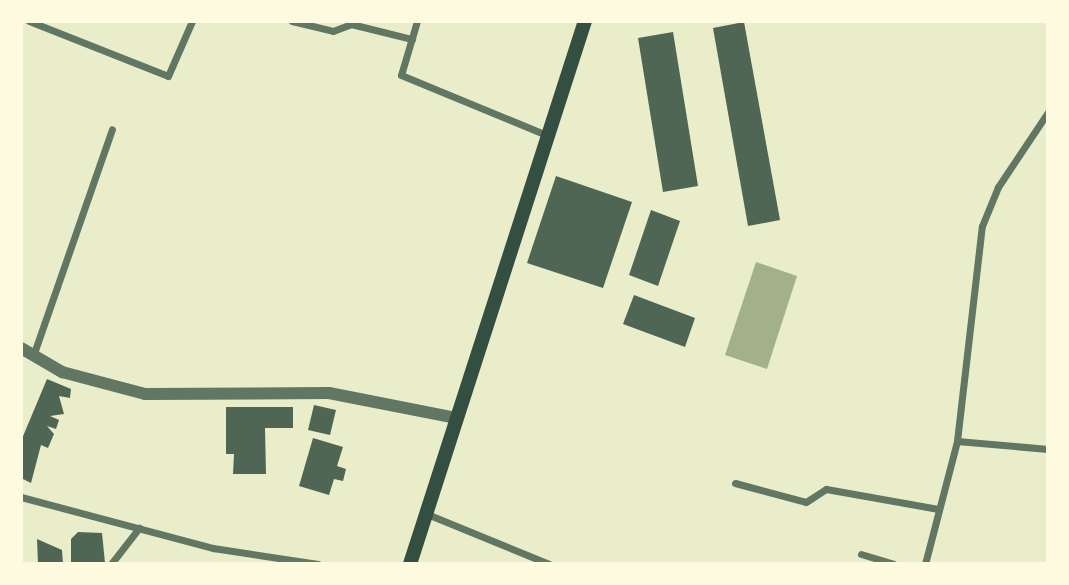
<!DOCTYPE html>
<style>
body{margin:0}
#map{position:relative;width:1069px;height:585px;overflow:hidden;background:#e9edc9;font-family:"PT Sans Narrow",sans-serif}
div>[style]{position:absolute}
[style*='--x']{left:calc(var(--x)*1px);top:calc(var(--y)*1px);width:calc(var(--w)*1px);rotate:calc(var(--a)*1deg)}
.water>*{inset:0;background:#a3b18a}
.building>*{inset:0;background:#4f6655}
.minor>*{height:7px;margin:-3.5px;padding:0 3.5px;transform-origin:3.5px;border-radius:3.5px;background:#617663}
.tertiary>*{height:12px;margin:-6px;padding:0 6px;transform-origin:6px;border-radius:6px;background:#617663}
.secondary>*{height:14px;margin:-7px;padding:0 7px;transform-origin:7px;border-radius:7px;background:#344e41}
span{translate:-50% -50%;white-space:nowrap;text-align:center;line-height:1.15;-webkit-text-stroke:7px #fefae0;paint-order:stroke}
.frame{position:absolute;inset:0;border:23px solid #fefae0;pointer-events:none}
</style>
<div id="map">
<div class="water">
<div style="clip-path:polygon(756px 262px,797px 276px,767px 369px,725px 355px)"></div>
</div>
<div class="building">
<div style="clip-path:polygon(744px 22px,780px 220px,748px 226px,713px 28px)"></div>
<div style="clip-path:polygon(673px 32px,698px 186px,663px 192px,638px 38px)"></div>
<div style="clip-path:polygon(556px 176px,632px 202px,603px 288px,527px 263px)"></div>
<div style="clip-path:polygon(651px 210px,680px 221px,658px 286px,629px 275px)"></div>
<div style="clip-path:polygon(634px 295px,695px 318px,685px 347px,623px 324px)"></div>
<div style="clip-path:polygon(47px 379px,71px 389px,70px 398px,59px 396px,64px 414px,50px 416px,59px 420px,56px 429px,47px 426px,54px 434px,48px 448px,41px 445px,31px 483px,21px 478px,21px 441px)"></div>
<div style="clip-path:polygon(314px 405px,336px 410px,330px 435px,308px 430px)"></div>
<div style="clip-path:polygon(226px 407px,293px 407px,293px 428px,265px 428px,266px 474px,233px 474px,234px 454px,226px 454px)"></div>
<div style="clip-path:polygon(313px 438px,343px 447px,337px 466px,346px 469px,343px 481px,334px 479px,329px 495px,299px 486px)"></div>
<div style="clip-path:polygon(78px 532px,102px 533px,105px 563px,71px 564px,71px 539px)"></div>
<div style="clip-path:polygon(37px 539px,62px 550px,63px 564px,38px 564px)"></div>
</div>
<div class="minor">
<div style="--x:29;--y:21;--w:149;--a:21.6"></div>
<div style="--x:168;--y:76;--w:60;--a:-66.4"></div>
<div style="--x:292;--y:21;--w:42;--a:13.7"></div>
<div style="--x:333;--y:31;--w:19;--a:-21"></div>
<div style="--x:351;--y:24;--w:63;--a:13.8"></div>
<div style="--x:417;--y:21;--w:56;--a:106.5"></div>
<div style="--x:401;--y:75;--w:160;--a:22.4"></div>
<div style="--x:33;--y:356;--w:240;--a:-70.8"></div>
<div style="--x:957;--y:441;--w:91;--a:5"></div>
<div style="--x:735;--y:483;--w:73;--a:15"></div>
<div style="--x:806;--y:502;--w:24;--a:-33"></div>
<div style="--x:826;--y:489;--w:114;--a:10.1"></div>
<div style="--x:21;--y:497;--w:199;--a:14.9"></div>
<div style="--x:213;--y:548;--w:106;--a:8.7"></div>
<div style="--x:427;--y:514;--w:132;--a:22.3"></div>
<div style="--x:861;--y:554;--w:34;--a:17"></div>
<div style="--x:111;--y:564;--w:46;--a:-52.1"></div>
<div style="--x:925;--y:564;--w:127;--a:-75.4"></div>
<div style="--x:957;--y:441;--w:216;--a:-83.4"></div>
<div style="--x:982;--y:226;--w:42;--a:-67.7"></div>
<div style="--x:998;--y:187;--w:90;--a:-56.3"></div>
</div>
<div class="tertiary">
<div style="--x:21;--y:348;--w:48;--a:30.3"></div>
<div style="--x:62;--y:372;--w:86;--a:14.8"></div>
<div style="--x:145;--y:394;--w:184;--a:-0.3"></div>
<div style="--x:329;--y:393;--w:129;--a:11.1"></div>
</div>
<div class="secondary">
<div style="--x:410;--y:564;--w:571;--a:-72.14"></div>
</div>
<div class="frame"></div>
</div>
